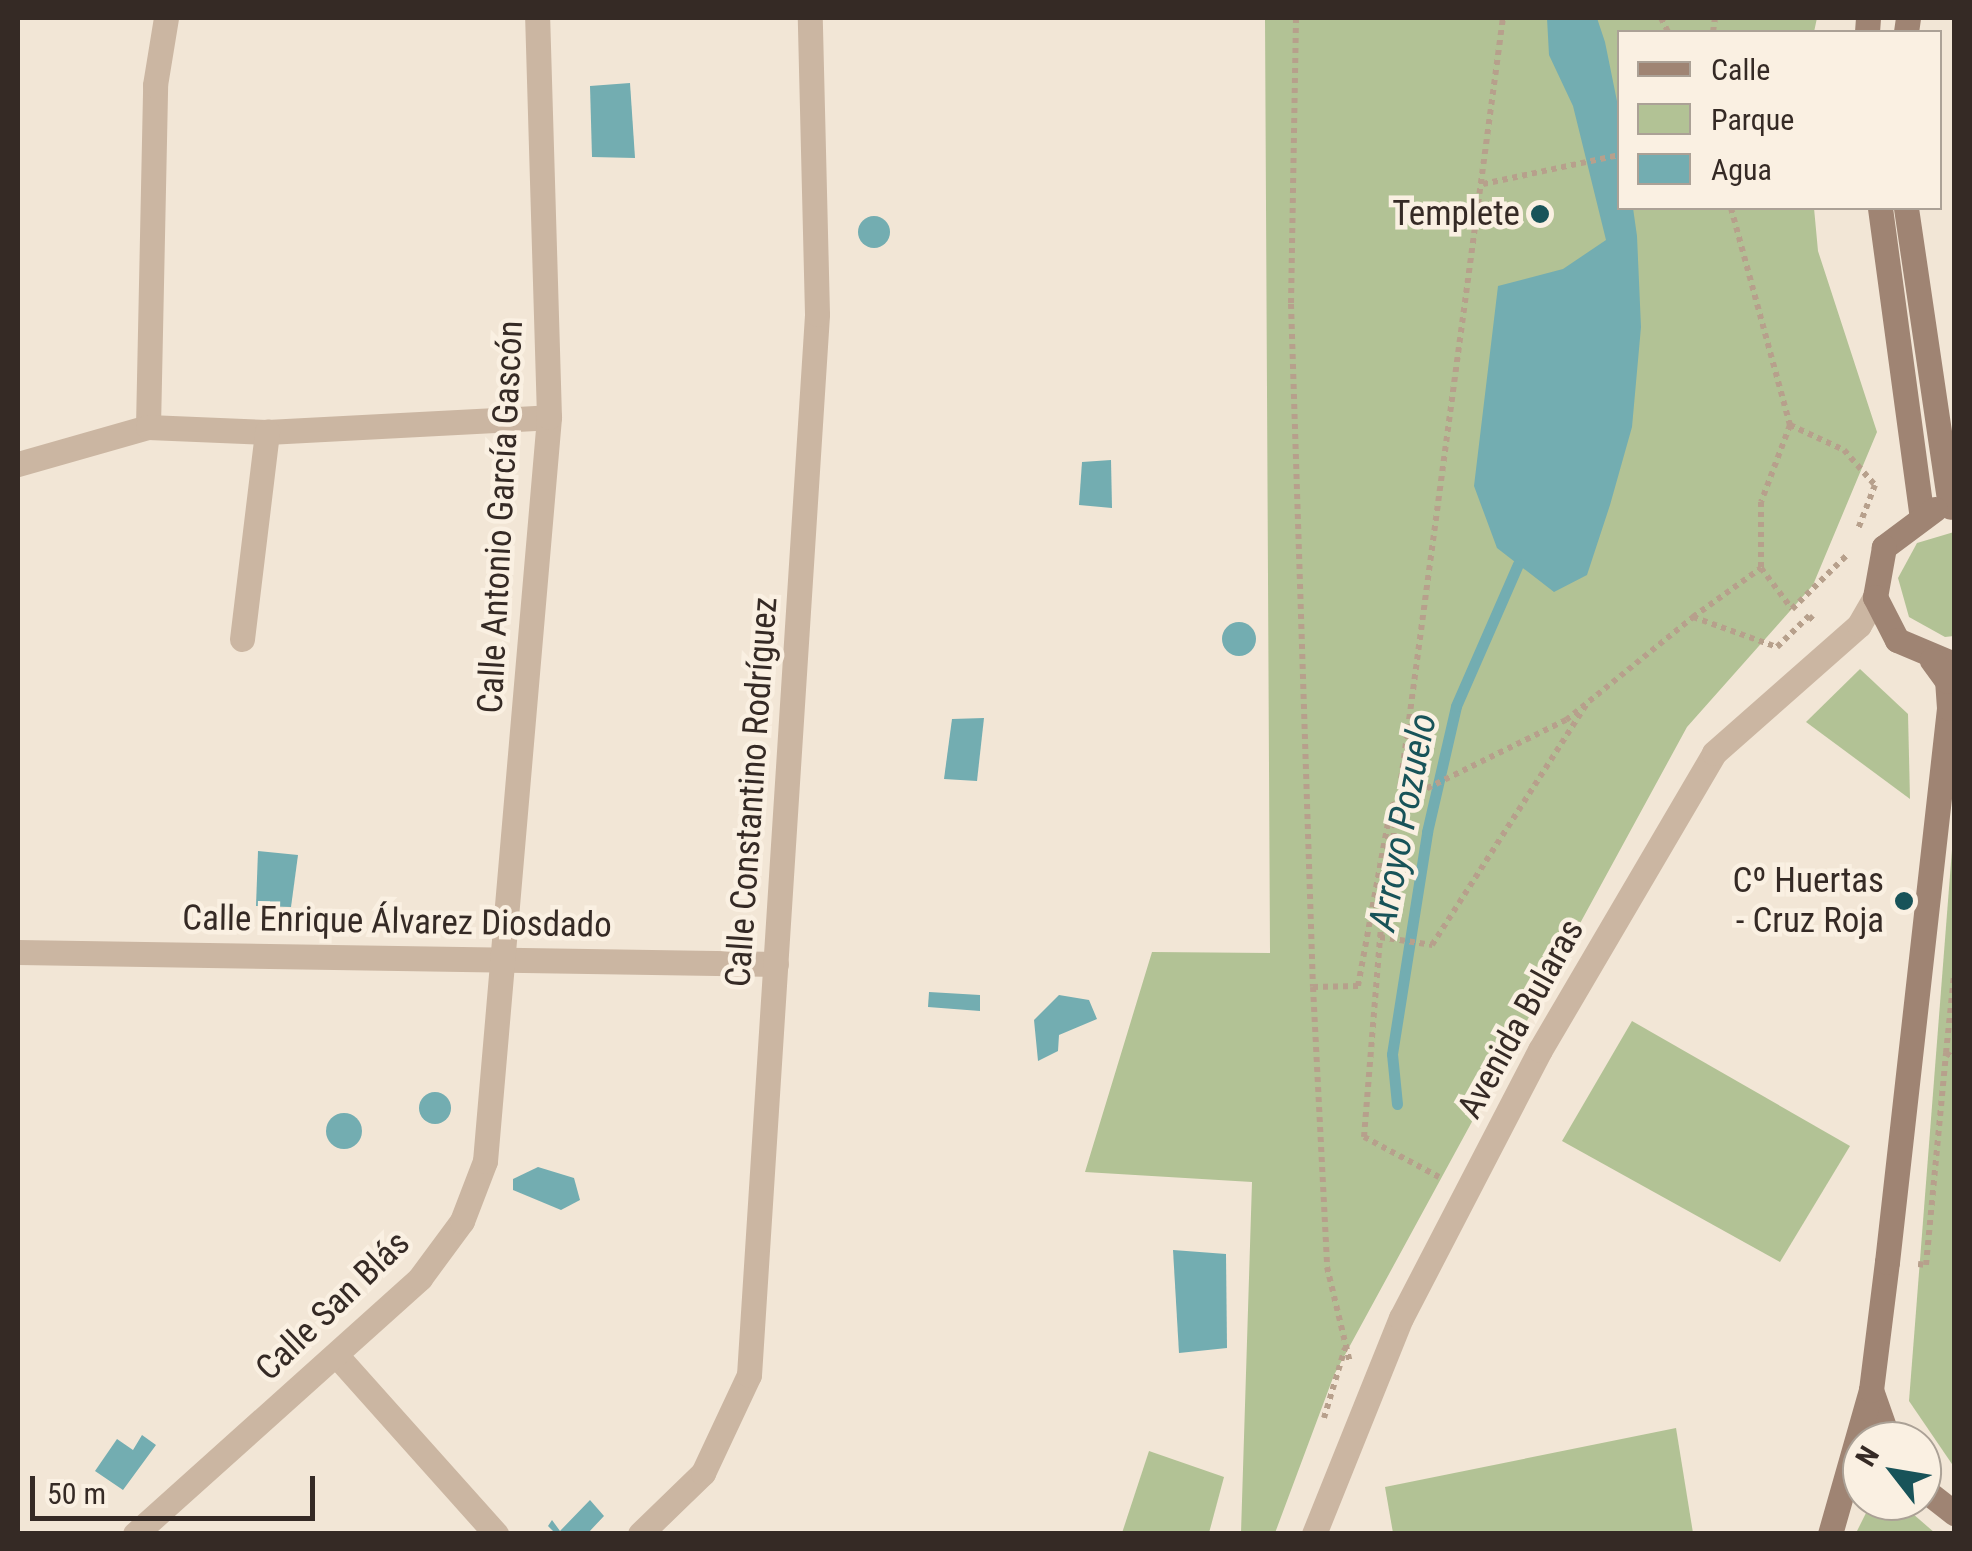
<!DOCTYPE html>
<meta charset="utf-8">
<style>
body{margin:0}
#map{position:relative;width:1972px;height:1551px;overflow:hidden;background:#f2e6d6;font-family:"Roboto Condensed",sans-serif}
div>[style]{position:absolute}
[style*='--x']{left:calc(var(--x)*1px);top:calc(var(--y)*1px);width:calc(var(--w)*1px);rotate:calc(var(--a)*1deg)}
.green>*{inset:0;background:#b2c295}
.water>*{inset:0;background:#73adb1}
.round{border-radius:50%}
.stream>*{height:11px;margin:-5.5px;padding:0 5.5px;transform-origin:5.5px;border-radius:5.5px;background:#73adb1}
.path>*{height:6px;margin-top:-3px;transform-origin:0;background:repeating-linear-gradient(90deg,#b7a08c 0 5px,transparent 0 10px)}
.street>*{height:25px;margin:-12.5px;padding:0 12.5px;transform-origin:12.5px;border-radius:12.5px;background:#cbb6a2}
.secondary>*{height:25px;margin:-12.5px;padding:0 12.5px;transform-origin:12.5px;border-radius:12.5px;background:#9f8473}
.dots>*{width:28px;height:28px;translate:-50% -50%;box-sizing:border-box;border:5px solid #faf0e2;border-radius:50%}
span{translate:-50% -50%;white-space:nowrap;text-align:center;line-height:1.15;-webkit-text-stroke:9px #faf0e2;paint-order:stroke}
.poi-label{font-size:35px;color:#352a25}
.right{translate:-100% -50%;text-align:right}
.street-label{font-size:35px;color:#352a25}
.water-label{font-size:38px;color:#185359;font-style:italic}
.frame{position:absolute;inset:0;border:20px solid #352a25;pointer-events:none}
.legend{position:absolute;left:1617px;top:30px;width:325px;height:180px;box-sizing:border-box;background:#faf0e2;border:2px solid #aba196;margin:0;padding:12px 18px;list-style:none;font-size:30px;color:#352a25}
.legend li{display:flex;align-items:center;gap:20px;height:50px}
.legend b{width:50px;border:2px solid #aba196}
.north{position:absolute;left:1842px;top:1421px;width:100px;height:100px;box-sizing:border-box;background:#faf0e2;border:2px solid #aba196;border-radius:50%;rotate:301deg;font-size:28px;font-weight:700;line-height:40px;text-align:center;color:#352a25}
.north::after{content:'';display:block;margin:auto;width:35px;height:45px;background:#185359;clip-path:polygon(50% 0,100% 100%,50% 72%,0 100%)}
.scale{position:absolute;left:30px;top:1476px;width:285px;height:45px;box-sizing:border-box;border:5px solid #352a25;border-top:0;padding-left:12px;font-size:30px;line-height:35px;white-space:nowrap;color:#352a25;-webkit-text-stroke:8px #faf0e2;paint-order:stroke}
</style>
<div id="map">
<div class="green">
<div style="clip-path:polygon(1265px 18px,1817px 18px,1814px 32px,1620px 32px,1620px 208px,1814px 208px,1818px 251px,1877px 432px,1813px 585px,1687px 727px,1334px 1375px,1275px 1533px,1241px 1533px,1252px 1182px,1085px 1172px,1152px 952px,1270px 953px)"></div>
<div style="clip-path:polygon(1954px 532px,1954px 636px,1945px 637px,1909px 617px,1898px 578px,1917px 543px)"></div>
<div style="clip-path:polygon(1860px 669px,1908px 714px,1910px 799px,1806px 722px)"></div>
<div style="clip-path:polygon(1954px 824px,1954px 1467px,1909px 1401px)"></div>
<div style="clip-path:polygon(1632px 1021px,1850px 1146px,1780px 1262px,1562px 1141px)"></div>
<div style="clip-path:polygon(1676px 1428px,1693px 1533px,1393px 1533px,1385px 1487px)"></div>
<div style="clip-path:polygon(1149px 1451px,1224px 1477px,1209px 1533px,1122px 1533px)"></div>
<div style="clip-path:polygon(1872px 1501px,1898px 1501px,1935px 1533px,1856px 1533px)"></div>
</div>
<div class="water">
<div style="clip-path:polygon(1547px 18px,1597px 18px,1605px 42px,1619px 111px,1620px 208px,1633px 208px,1637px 236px,1641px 327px,1632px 427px,1610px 505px,1587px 575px,1554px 592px,1497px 548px,1474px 486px,1498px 286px,1563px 269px,1606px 240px,1573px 106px,1549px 55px)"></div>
<div style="clip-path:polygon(630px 83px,635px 158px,592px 157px,590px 86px)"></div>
<div class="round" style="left:858px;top:216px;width:32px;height:32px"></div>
<div style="clip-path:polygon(1111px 460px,1112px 508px,1079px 505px,1082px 462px)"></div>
<div class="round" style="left:1222px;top:622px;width:34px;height:34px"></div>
<div style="clip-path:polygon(984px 718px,977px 781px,944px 779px,952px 719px)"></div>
<div style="clip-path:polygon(258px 851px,298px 855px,291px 907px,256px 906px)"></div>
<div style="clip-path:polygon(929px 992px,980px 995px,980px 1011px,928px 1007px)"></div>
<div style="clip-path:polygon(1059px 995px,1089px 1000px,1097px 1019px,1059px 1035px,1058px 1051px,1038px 1061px,1034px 1020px)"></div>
<div class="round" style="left:419px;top:1092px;width:32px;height:32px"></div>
<div class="round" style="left:326px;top:1113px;width:36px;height:36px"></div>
<div style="clip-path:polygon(538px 1167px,574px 1178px,580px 1200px,561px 1210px,513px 1190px,513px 1179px)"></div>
<div style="clip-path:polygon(1173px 1250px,1226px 1254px,1227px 1348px,1179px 1353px)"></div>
<div style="clip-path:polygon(142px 1435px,156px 1445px,123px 1490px,95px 1471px,117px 1439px,133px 1450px)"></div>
<div style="clip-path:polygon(590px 1500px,604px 1516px,588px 1533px,555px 1533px,548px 1526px,552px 1520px,560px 1531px)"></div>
</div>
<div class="stream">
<div style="--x:1397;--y:1104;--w:50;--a:-95.7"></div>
<div style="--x:1392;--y:1054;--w:225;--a:-81"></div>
<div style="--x:1427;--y:832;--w:129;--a:-77"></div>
<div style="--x:1456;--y:706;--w:155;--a:-66.4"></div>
</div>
<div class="path">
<div style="--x:1296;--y:18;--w:286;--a:91"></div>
<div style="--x:1291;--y:304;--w:683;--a:88.16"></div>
<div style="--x:1313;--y:987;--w:280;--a:87.1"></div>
<div style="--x:1327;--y:1267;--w:99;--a:76.5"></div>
<div style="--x:1661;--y:18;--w:16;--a:63"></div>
<div style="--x:1713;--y:32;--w:14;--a:-82"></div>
<div style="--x:1483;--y:184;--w:140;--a:-12"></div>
<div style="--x:1731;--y:208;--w:225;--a:74.8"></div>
<div style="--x:1790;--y:425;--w:82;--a:110.6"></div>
<div style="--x:1761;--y:502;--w:66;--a:90"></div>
<div style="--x:1761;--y:568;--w:51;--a:52.9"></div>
<div style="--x:1792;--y:609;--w:78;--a:-44.5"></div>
<div style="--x:1790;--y:425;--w:60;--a:24.8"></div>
<div style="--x:1844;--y:450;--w:47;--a:48.5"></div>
<div style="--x:1875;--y:485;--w:47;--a:111.1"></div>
<div style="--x:1693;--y:617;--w:84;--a:-35.8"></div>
<div style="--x:1380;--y:937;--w:53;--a:8.7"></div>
<div style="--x:1432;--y:945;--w:287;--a:-57.3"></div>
<div style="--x:1313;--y:987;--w:45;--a:-1.3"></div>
<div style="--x:1358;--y:986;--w:183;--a:-79.6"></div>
<div style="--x:1391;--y:806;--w:195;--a:-26.2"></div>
<div style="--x:1566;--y:720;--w:164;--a:-39"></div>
<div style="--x:1693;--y:617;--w:89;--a:19.7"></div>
<div style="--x:1777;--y:647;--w:45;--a:-44.1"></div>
<div style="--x:1809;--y:616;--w:10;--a:45"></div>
<div style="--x:1946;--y:1053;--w:77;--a:-84.1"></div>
<div style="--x:1439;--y:1177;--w:85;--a:-151.9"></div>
<div style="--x:1364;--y:1137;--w:201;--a:-85.4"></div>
<div style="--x:1380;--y:937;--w:927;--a:-82.38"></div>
<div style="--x:1918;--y:1264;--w:8;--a:7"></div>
<div style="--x:1926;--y:1265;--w:213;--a:-84.6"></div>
<div style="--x:1946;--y:1053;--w:9;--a:32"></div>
<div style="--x:1324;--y:1418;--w:73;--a:-73.3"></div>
</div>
<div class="street">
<div style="--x:148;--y:427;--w:342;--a:-88.8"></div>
<div style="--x:155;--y:85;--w:68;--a:-80.7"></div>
<div style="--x:18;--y:464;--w:135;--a:-15.9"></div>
<div style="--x:148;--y:427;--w:119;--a:2.4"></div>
<div style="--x:267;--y:432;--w:282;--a:-3"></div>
<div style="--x:242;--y:639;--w:209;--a:-83.1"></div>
<div style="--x:18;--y:952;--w:758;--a:0.91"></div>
<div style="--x:337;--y:1356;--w:239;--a:48.2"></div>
<div style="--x:135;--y:1534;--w:383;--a:-41.9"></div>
<div style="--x:420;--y:1278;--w:71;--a:-53.6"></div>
<div style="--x:462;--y:1221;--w:64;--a:-69"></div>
<div style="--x:485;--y:1161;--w:747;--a:-85.08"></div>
<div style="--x:549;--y:417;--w:399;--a:-91.7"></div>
<div style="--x:640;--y:1534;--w:88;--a:-44.1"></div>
<div style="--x:703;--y:1473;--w:108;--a:-64.9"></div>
<div style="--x:749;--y:1375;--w:1063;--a:-86.33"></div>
<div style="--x:817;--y:314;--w:296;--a:-91.4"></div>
<div style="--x:1314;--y:1534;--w:233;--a:-68.1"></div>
<div style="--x:1401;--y:1318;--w:302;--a:-62.6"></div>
<div style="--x:1540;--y:1050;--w:344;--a:-59.6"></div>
<div style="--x:1714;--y:753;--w:193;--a:-41.4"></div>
<div style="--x:1859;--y:625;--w:32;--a:-60"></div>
</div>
<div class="secondary">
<div style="--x:1867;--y:32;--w:14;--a:-86"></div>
<div style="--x:1906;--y:32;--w:14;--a:-82"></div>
<div style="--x:1880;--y:208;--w:308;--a:82.3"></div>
<div style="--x:1906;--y:208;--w:302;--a:81.6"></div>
<div style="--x:1935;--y:509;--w:64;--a:143.3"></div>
<div style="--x:1884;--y:547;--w:51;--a:100.2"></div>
<div style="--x:1875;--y:597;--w:48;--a:62.9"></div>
<div style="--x:1897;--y:640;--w:54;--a:22.8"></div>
<div style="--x:1871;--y:1390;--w:54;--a:70.6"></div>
<div style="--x:1922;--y:1488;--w:41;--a:38"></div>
<div style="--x:1830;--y:1534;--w:150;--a:-74.1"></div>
<div style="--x:1871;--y:1390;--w:129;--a:-82.9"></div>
<div style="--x:1887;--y:1262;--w:557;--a:-83.61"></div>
<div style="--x:1949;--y:708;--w:27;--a:-94"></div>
<div style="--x:1947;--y:681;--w:26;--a:-126"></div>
</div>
<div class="dots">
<div style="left:1540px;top:214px;background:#185359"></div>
<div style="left:1904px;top:901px;background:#185359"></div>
</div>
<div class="poi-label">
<span class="right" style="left:1520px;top:214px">Templete</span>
<span class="right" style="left:1884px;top:901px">Cº Huertas<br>- Cruz Roja</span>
</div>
<div class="street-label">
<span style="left:501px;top:517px;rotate:-87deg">Calle Antonio García Gascón</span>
<span style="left:752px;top:792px;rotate:-86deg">Calle Constantino Rodríguez</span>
<span style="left:397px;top:922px;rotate:1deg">Calle Enrique Álvarez Diosdado</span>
<span style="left:1521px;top:1019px;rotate:-61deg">Avenida Bularas</span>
<span style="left:333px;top:1306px;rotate:-44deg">Calle San Blás</span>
</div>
<div class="water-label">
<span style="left:1403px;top:822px;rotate:-79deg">Arroyo Pozuelo</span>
</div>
<div class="frame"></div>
<ul class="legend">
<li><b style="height:12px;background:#9f8473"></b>Calle</li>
<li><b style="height:28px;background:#b2c295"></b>Parque</li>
<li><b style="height:28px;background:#73adb1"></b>Agua</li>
</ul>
<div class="north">N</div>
<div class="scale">50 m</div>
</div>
